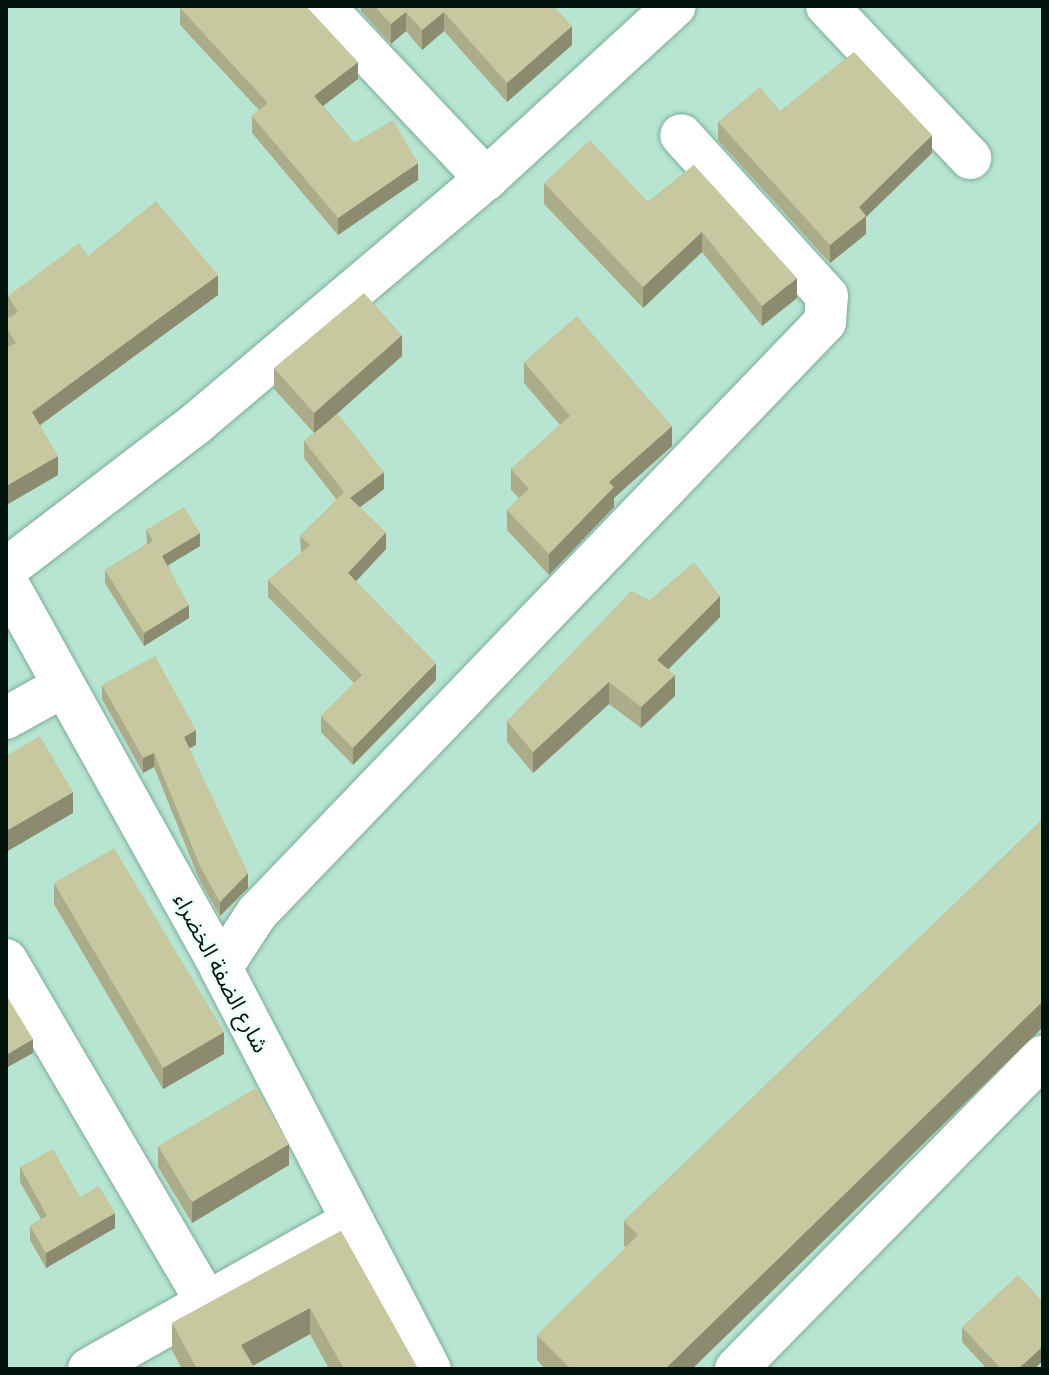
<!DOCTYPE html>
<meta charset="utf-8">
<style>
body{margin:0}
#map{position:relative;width:1049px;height:1375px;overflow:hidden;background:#b7e5d2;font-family:Quicksand,"Noto Sans Arabic",sans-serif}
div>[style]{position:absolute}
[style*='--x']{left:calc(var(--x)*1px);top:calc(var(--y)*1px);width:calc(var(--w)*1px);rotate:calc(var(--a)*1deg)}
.roads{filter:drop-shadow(0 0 2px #7fab99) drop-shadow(0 0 2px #7fab99)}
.minor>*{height:42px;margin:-21px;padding:0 21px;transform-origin:21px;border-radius:21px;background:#fff}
.wall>*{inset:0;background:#abac89}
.shaded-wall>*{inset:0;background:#8b8c6f}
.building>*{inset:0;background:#c7c89f}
span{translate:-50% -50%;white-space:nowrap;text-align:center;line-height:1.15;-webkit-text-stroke:6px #edfff7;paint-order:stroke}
.street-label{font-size:22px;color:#03130d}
.frame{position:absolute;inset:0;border:8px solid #03130d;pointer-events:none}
</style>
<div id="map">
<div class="roads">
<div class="minor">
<div style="--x:323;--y:6;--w:238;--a:46.7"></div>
<div style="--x:827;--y:6;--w:209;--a:46.7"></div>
<div style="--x:6;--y:569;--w:242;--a:-37.4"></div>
<div style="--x:198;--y:422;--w:377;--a:-40.2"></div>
<div style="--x:486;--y:179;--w:256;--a:-42.5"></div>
<div style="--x:6;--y:581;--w:443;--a:60.9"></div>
<div style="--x:221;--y:968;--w:452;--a:62.5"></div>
<div style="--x:6;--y:718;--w:64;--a:-29"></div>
<div style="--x:6;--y:960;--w:398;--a:59.6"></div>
<div style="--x:221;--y:968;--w:66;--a:-56.8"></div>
<div style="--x:257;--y:913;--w:820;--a:-46.14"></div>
<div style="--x:825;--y:322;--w:26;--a:-86"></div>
<div style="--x:827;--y:296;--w:217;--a:-132.2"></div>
<div style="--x:89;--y:1369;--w:300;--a:-29.4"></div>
<div style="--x:736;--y:1369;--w:438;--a:-45.5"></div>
</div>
</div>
<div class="wall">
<div style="clip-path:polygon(361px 6px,554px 6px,572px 45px,507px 102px,444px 31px,422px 50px,406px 31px,391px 44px,361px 11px)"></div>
<div style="clip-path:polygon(180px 8px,358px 79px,323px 106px,354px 143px,418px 180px,338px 235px,252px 133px,252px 116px,259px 110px,180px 25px)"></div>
<div style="clip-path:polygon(780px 111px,932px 153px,866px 217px,866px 234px,830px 263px,718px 140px,718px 122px)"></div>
<div style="clip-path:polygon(694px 165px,797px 298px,762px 326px,702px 252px,643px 308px,544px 204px,544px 183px,648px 202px)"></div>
<div style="clip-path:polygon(88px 256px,218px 295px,40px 425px,58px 475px,8px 504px,6px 501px,6px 320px,9px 318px,8px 316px,8px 296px)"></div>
<div style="clip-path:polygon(402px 356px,328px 422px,384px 489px,360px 507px,386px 549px,356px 581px,436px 680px,353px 765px,321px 732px,321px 716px,354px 683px,268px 597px,268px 580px,301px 553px,300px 536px,337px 500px,304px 458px,304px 441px,314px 433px,274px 389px,274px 368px)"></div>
<div style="clip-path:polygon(524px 362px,672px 446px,614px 498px,614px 507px,549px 575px,507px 530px,507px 510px,519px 498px,511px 490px,511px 469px,560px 425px,524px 383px)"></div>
<div style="clip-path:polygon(146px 530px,200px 546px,168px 565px,189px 618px,144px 646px,105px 583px,105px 570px,147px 544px)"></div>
<div style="clip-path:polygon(650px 600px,720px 617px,668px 669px,675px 696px,641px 728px,609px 704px,533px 773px,507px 742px,507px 721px)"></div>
<div style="clip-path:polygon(102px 685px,196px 745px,189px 748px,248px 888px,220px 916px,200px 881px,154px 767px,143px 773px,102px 699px)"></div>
<div style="clip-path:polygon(1043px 819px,1043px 1027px,692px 1369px,545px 1369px,537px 1360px,537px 1335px,626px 1248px,624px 1246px,624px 1221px)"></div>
<div style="clip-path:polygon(54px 883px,224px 1054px,163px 1089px,54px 904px)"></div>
<div style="clip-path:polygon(158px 1146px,289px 1165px,192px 1223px,158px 1167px)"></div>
<div style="clip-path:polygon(20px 1167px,80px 1197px,115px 1228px,46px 1268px,30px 1240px,30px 1226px,41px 1219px,20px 1182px)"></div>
<div style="clip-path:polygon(341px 1231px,418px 1369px,329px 1369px,310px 1334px,253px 1366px,255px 1369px,182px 1369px,172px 1350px,172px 1323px)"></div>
<div style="clip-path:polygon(962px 1327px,1034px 1369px,987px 1369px,962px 1342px)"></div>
</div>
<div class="shaded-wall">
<div style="clip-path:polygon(406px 12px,406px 31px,391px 44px,391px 24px)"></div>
<div style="clip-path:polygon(444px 12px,444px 31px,422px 50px,422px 30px)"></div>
<div style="clip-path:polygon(572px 26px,572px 45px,507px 102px,507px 83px)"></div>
<div style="clip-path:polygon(358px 62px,358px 79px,314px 113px,314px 96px)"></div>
<div style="clip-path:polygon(932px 135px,932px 153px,866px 217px,866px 234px,830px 263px,830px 245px,859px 207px)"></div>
<div style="clip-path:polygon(418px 163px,418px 180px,338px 235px,338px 218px)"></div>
<div style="clip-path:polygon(702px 232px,702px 252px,643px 308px,643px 287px)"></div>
<div style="clip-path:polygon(218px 275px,218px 295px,32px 431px,32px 412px)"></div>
<div style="clip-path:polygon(797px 278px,797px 298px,762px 326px,762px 306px)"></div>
<div style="clip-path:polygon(402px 335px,402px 356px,314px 434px,314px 413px)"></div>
<div style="clip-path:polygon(672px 426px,672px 446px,614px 498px,614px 507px,549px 575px,549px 554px,609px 482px)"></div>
<div style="clip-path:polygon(58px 456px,58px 475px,8px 504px,8px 485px)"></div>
<div style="clip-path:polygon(384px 472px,384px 489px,350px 515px,350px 498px)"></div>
<div style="clip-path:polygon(386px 532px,386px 549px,348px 590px,348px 573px)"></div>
<div style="clip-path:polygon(200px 533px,200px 546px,162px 569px,162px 556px)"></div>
<div style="clip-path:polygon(720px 596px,720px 617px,657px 681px,657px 660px)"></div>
<div style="clip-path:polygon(189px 605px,189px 618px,144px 646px,144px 633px)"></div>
<div style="clip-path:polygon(8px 663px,8px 690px,6px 691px,6px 664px)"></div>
<div style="clip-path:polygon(436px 663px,436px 680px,353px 765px,353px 748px)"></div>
<div style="clip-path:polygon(675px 675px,675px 696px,641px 728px,641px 707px)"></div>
<div style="clip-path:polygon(609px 682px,609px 704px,533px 773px,533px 752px)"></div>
<div style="clip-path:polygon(196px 730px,196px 745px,184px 751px,184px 737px)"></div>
<div style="clip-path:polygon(154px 753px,154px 767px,143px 773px,143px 758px)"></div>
<div style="clip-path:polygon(73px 792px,73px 813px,6px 852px,6px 831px)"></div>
<div style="clip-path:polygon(248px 873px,248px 888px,220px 916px,220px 902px)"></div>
<div style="clip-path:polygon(1043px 1001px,1043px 1027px,692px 1369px,665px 1369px)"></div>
<div style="clip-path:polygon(224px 1032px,224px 1054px,163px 1089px,163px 1068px)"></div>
<div style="clip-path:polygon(33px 1039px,33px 1053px,6px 1068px,6px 1055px)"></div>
<div style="clip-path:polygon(289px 1144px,289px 1165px,192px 1223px,192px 1202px)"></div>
<div style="clip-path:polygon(115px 1213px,115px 1228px,46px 1268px,46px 1253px)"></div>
<div style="clip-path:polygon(310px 1308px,310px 1334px,247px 1369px,241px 1345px)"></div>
<div style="clip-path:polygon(1043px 1346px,1043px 1361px,1034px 1369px,1018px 1369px)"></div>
</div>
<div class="building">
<div style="clip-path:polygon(182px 6px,306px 6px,358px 62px,314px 96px,354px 143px,393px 120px,418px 163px,338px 218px,252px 116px,268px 103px,180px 8px)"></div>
<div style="clip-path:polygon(374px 6px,554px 6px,572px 26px,507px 83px,444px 12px,422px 30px,406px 12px,391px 24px)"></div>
<div style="clip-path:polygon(854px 52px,932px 135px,859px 207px,866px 216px,830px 245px,718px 122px,760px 87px,780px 111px)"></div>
<div style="clip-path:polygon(590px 140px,648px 202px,694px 165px,797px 278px,762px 306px,702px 232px,643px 287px,544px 183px)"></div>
<div style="clip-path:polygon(156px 201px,218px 275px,32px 412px,58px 456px,8px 485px,6px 481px,6px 348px,16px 343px,6px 328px,6px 320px,18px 312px,8px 296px,79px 243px,88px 256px)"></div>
<div style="clip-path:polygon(364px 293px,402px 335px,314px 413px,274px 368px)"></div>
<div style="clip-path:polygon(577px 316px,672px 426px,609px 482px,614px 487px,549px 554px,507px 510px,529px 489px,511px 469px,570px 416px,524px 362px)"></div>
<div style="clip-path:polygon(338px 414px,384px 472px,350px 498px,386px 532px,348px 573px,436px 663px,353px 748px,321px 716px,362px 675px,268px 580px,310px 545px,300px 536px,344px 492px,304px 441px)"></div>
<div style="clip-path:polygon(184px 507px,200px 533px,162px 556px,189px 605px,144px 633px,105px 570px,153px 541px,146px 530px)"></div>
<div style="clip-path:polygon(694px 562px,720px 596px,657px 660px,675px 675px,641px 707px,609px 682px,533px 752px,507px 721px,631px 591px,650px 600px)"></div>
<div style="clip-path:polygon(155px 656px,196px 730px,184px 737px,248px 873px,220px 902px,200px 866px,154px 753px,143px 758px,102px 685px)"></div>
<div style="clip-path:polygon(40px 736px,73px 792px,6px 831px,6px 756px)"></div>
<div style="clip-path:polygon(1043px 819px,1043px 1001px,665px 1369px,571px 1369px,537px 1335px,638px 1235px,624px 1221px)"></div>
<div style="clip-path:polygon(114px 848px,224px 1032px,163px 1068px,54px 883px)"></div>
<div style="clip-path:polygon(8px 998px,33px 1039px,6px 1055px,6px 999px)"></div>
<div style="clip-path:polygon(256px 1088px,289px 1144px,192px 1202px,158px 1146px)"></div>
<div style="clip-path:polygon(53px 1149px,80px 1197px,99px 1186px,115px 1213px,46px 1253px,30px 1226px,47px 1216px,20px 1167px)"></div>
<div style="clip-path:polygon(341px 1231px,418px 1369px,344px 1369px,310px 1308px,241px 1345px,255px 1369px,197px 1369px,172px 1323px)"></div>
<div style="clip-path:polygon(1018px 1275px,1043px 1302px,1043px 1346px,1018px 1369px,1001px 1369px,962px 1327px)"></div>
</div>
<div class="street-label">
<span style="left:221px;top:973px;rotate:62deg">شارع الضفة الخضراء</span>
</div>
<div class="frame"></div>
</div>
